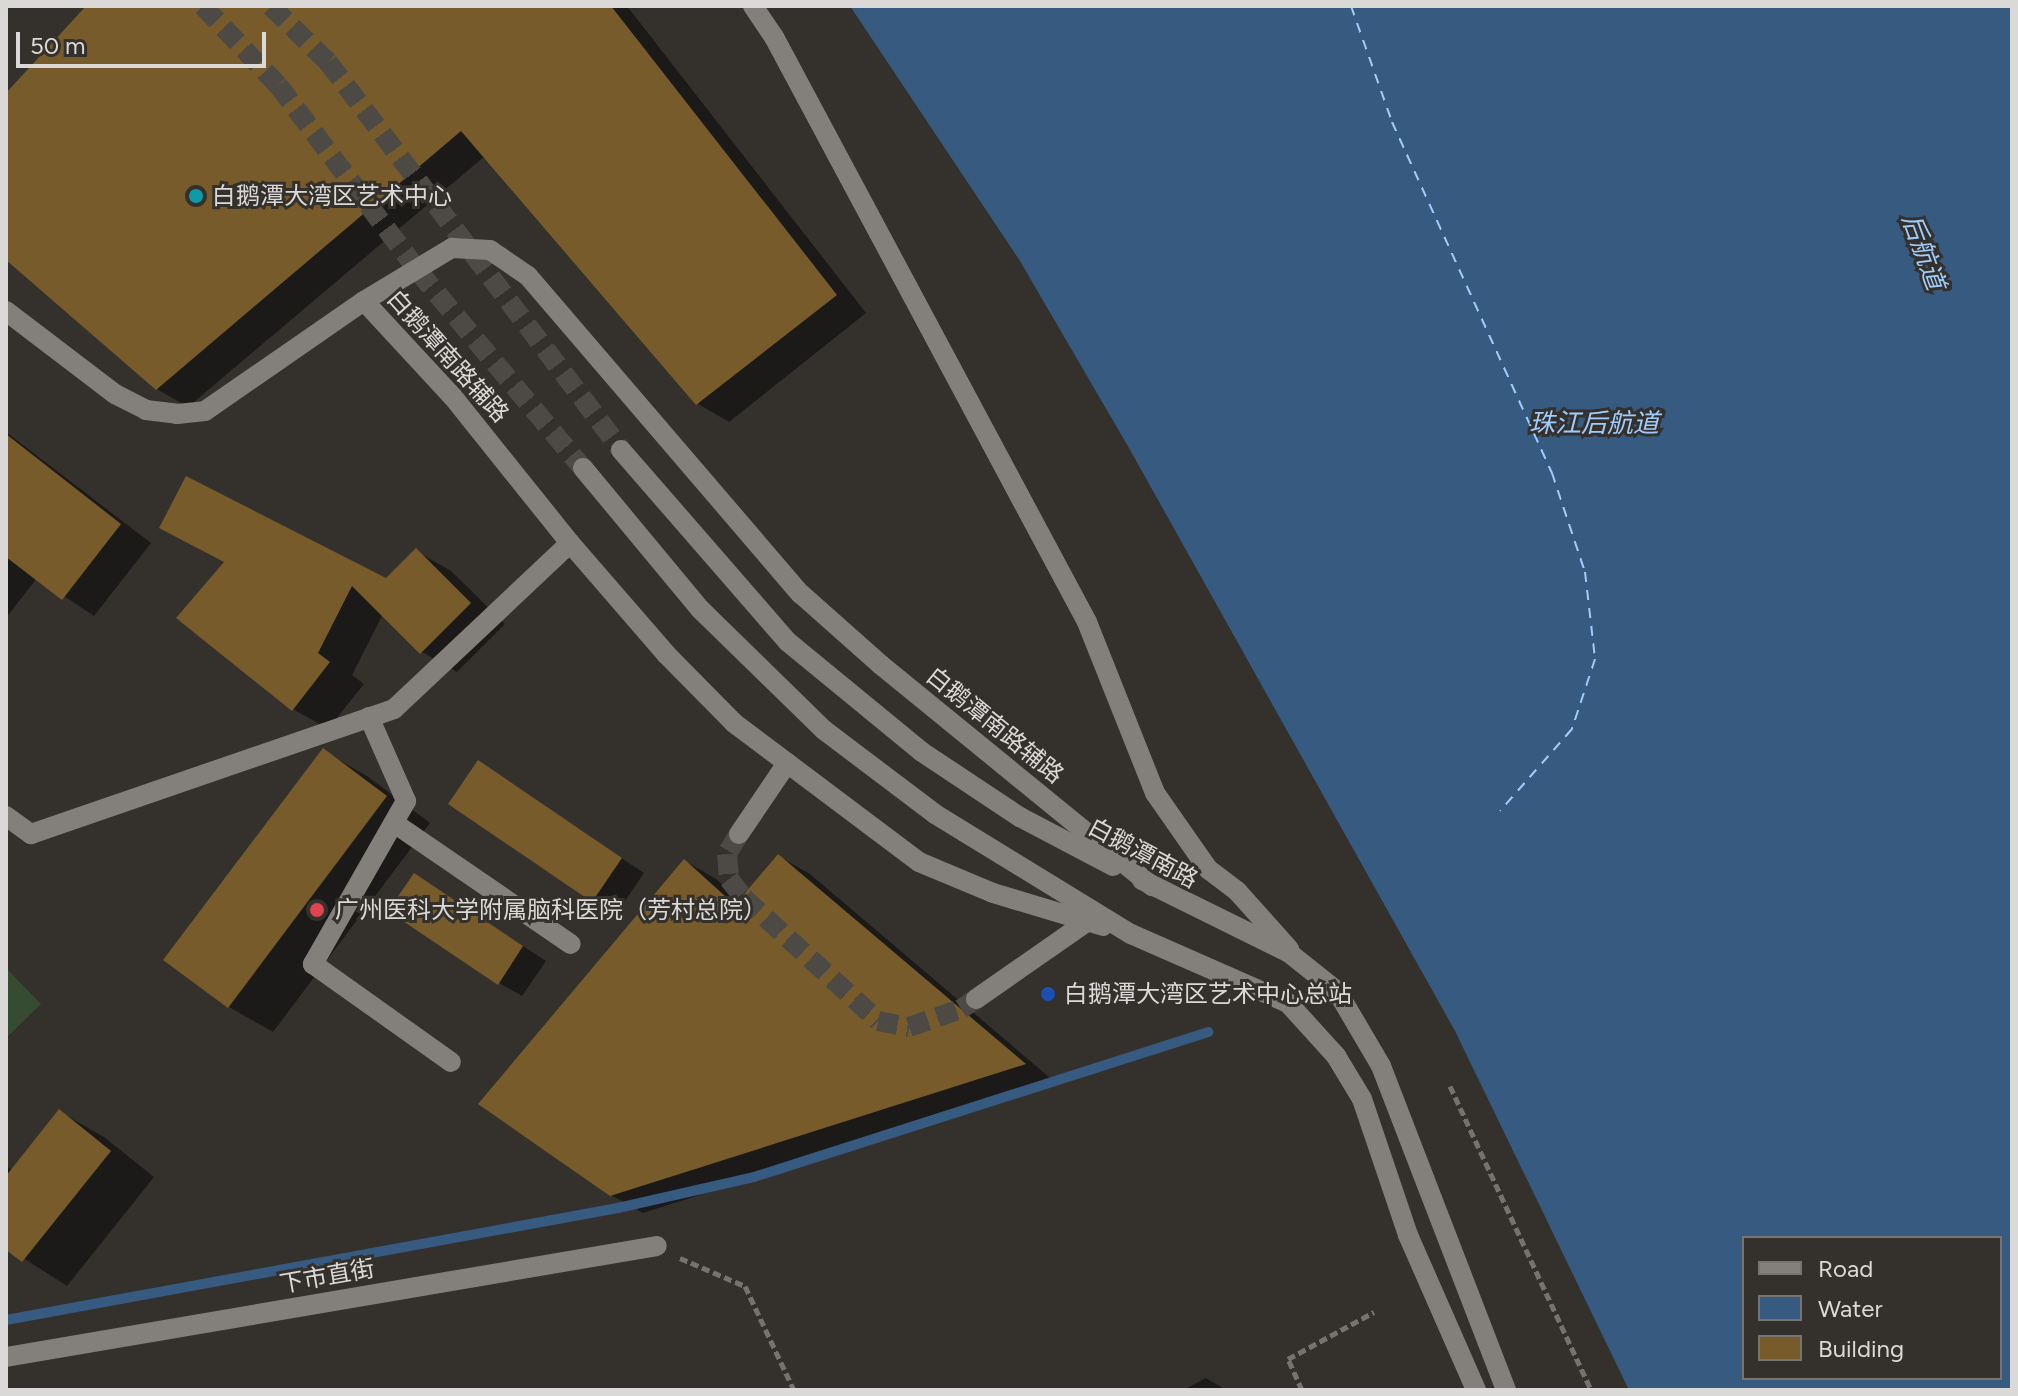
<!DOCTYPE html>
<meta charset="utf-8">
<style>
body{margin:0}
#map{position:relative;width:2018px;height:1396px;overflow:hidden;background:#34312d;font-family:Figtree,"Noto Sans SC",sans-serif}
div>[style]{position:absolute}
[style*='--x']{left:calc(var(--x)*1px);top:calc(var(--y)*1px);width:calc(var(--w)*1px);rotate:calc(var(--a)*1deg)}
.green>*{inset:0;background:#354c33}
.water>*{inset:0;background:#365a80}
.shadow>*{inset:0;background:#0007}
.stream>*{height:10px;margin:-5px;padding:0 5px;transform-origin:5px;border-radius:5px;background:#365a80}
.ferry>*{height:2px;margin-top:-1px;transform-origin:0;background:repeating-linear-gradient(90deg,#9fccfd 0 10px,transparent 0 18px)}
.building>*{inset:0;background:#785b2b}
.minor-tunnel>*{height:20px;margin-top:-10px;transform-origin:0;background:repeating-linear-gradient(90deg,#4d4a46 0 20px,transparent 0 30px)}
.path>*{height:5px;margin-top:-2.5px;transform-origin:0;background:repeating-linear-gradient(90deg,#75726f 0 8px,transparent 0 12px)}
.minor>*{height:20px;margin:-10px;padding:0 10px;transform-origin:10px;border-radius:10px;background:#83807b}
.dots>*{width:22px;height:22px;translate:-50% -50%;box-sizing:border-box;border:4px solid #34312d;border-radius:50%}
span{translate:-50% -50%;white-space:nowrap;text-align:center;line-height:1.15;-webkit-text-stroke:6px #34312d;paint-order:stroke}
.poi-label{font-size:24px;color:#dbd9d7}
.left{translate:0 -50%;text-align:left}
.street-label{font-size:24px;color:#dbd9d7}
.water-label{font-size:26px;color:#9fccfd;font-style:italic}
.frame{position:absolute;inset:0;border:8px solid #dbd9d7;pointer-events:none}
.legend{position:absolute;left:1742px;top:1236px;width:260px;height:144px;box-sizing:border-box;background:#34312d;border:2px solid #777471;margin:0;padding:10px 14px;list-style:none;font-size:24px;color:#dbd9d7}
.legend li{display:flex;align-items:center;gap:16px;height:40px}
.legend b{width:40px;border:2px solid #777471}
.scale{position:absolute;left:16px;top:32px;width:250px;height:36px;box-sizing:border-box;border:4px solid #dbd9d7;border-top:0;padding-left:10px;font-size:24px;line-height:28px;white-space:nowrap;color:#dbd9d7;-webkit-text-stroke:6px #34312d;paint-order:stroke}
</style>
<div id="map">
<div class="green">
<div style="clip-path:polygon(6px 968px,41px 1004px,6px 1038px)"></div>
</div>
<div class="water">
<div style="clip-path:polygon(evenodd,850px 6px,2012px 6px,2012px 1390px,1629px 1390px,1455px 1031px,1129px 448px,1020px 261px,850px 6px,1744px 1238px,2000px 1238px,2000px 1378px,1744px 1378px,1744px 1238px)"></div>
</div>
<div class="shadow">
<div style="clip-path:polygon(89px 6px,627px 6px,866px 313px,729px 422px,698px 404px,485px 156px,188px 407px,157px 389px,6px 257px,6px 96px)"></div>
<div style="clip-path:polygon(6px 432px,151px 543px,94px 616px,37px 578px,6px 618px)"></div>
<div style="clip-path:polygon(416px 551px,451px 571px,505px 624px,457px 672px,422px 652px,383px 614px,352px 675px,364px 684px,328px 729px,293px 709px,226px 563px,386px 581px)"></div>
<div style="clip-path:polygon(323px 751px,367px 776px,430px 823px,273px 1032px,229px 1007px)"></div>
<div style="clip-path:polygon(479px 763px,644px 873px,616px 914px,593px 900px)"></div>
<div style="clip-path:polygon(778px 856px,810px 874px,1055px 1082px,643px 1213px,611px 1195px,685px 861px,716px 879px,741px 902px)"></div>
<div style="clip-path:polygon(414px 875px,546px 961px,522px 996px,499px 983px)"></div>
<div style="clip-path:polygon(60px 1112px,104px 1137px,154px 1177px,67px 1286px,6px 1247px,6px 1166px,13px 1171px)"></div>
<div style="clip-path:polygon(1206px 1378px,1226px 1390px,1183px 1390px)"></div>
</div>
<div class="stream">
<div style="--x:6;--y:1320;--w:622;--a:-10.37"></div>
<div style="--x:618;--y:1208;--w:139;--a:-12.8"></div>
<div style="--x:754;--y:1177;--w:477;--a:-17.7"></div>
</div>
<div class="ferry">
<div style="--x:1351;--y:6;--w:123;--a:70.5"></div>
<div style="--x:1392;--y:122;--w:386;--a:65.5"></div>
<div style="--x:1552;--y:473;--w:104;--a:71.6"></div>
<div style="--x:1585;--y:572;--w:88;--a:83.4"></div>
<div style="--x:1595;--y:659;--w:74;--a:108.2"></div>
<div style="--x:1572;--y:729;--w:109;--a:131.3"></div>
</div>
<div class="building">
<div style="clip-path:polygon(86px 6px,611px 6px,837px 295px,696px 405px,461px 131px,156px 390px,6px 260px,6px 93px)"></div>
<div style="clip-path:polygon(6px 434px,121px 524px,62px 600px,6px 557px)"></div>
<div style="clip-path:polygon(186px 476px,386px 578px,416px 548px,471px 603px,420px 654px,352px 586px,318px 653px,330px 662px,292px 711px,176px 618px,224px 562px,159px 528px)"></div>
<div style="clip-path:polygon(323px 748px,387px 796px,228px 1008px,163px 960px)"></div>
<div style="clip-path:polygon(478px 760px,622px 858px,592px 902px,448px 804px)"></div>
<div style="clip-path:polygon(778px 854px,1026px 1064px,610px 1196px,478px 1104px,684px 859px,735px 905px)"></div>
<div style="clip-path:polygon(414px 873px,523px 946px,498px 985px,388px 911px)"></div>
<div style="clip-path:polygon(59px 1109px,111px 1151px,22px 1262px,6px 1250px,6px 1176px)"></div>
</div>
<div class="minor-tunnel">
<div style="--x:203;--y:6;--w:109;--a:46.5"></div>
<div style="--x:278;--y:85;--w:233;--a:53"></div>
<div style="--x:418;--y:271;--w:257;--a:50.1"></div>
<div style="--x:271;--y:6;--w:80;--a:44.5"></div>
<div style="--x:328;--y:62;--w:486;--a:52.9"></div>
<div style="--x:739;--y:834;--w:23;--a:121"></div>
<div style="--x:727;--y:854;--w:25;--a:85"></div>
<div style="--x:729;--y:879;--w:24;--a:52"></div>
<div style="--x:744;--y:898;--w:182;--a:42.5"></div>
<div style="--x:878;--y:1021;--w:32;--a:11"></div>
<div style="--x:909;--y:1027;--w:55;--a:-19.1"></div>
<div style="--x:961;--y:1009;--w:18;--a:-34"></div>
</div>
<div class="path">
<div style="--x:1450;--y:1086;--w:335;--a:65.1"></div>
<div style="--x:680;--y:1258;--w:71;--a:23.3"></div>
<div style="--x:745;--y:1286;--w:115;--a:64.8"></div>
<div style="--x:1302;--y:1390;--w:34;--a:-114"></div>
<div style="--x:1288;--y:1359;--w:98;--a:-28.7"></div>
</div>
<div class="minor">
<div style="--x:753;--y:6;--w:37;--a:56"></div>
<div style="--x:774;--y:37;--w:663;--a:61.85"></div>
<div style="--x:1087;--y:622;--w:184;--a:68.3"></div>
<div style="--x:1155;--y:793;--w:93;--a:55.1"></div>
<div style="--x:1208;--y:869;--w:36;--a:37"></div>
<div style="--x:1237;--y:891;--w:78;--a:48.1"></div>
<div style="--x:364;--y:301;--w:131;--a:47.2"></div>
<div style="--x:453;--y:397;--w:187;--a:51.3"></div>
<div style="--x:570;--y:543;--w:147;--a:49.1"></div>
<div style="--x:666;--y:654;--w:97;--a:45.4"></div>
<div style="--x:734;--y:723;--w:231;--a:36.9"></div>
<div style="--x:919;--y:862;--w:80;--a:22.7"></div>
<div style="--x:993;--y:893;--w:115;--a:16.7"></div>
<div style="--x:6;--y:311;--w:137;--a:37.3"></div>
<div style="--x:115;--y:394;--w:35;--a:27"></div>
<div style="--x:146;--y:410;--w:31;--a:7"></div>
<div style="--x:177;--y:414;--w:28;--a:-6"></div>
<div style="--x:205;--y:411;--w:193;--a:-34.7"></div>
<div style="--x:364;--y:301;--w:103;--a:-31.1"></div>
<div style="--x:452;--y:248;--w:38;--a:3"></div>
<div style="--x:490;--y:250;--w:46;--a:34.4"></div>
<div style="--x:528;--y:276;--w:419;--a:49.4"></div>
<div style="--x:801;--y:594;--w:107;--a:41.6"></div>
<div style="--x:881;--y:665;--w:350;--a:39.2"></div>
<div style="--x:621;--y:450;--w:254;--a:49"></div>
<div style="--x:788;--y:642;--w:173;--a:39.4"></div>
<div style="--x:922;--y:752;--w:118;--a:33.6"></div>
<div style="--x:1020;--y:817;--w:105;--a:27.8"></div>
<div style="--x:583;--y:468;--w:183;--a:50.3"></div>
<div style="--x:700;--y:609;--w:173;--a:44.3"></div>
<div style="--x:824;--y:730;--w:139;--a:37.1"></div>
<div style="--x:935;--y:814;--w:230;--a:31.5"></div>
<div style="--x:1131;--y:934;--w:171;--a:23.7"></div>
<div style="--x:1288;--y:1003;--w:72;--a:47.8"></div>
<div style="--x:1336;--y:1056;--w:50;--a:58.8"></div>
<div style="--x:1362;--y:1099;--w:144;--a:71.3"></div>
<div style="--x:1408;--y:1235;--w:169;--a:66.3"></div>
<div style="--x:369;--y:717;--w:92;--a:66.2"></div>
<div style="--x:406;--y:801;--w:188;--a:119.7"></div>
<div style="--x:313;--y:964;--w:169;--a:35.4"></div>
<div style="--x:6;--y:816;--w:31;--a:36"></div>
<div style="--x:31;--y:834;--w:384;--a:-19"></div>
<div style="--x:394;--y:709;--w:242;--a:-43.3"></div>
<div style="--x:394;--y:823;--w:214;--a:34.4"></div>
<div style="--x:739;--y:834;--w:86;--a:-55.9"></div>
<div style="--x:1142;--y:880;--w:163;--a:26.3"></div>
<div style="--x:1288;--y:952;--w:63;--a:38.5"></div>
<div style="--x:1337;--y:991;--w:87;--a:59.6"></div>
<div style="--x:1381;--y:1066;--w:347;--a:68.9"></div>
<div style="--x:976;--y:999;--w:136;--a:-34.9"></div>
<div style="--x:6;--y:1357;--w:660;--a:-9.68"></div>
</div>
<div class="dots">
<div style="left:196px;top:196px;background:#0f9aa8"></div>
<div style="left:317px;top:910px;background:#e0444e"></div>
<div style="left:1048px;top:994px;background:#1a4fb4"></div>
</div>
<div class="poi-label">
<span class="left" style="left:212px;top:196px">白鹅潭大湾区艺术中心</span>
<span class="left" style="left:335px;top:910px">广州医科大学附属脑科医院（芳村总院）</span>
<span class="left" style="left:1064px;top:994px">白鹅潭大湾区艺术中心总站</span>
</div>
<div class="street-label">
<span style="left:448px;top:356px;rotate:48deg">白鹅潭南路辅路</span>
<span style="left:995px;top:725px;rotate:39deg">白鹅潭南路辅路</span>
<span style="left:1143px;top:853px;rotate:28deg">白鹅潭南路</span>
<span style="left:327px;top:1276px;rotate:-10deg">下市直街</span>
</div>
<div class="water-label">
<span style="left:1923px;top:252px;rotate:70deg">后航道</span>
<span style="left:1594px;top:424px">珠江后航道</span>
</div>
<div class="frame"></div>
<ul class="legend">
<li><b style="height:10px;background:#83807b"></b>Road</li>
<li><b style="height:22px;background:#365a80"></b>Water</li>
<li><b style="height:22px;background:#785b2b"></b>Building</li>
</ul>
<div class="scale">50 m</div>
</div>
